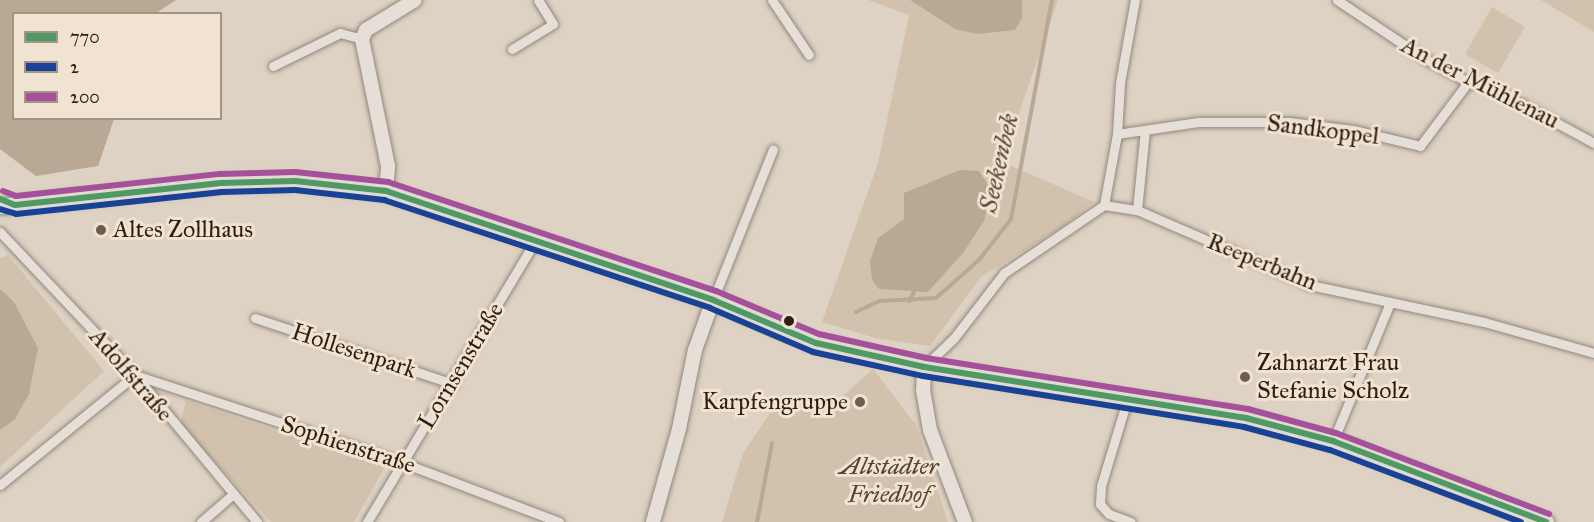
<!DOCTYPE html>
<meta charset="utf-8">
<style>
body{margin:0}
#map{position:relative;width:1594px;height:522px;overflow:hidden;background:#ddd2c3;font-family:"IM FELL Great Primer",serif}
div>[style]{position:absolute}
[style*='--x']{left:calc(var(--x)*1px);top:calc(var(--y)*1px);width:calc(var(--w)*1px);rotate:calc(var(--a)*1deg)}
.green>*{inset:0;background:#d2c2ad}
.water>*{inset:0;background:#b9a893}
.stream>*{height:4px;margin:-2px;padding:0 2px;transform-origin:2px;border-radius:2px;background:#b9a893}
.roads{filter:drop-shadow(0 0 2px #92887e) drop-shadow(0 0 2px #92887e)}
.street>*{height:9px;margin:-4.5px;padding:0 4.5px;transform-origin:4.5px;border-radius:4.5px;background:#e5dfd7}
.secondary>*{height:14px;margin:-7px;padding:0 7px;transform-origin:7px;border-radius:7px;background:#e5dfd7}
.primary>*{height:15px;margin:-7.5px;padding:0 7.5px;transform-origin:7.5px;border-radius:7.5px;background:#e0dad1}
.bus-1>*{height:6px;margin:-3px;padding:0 3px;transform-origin:3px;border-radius:3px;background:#4e9964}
.bus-2>*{height:6px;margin:-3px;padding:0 3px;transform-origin:3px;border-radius:3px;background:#194196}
.bus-3>*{height:6px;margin:-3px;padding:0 3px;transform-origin:3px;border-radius:3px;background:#a4509a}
.dots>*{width:16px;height:16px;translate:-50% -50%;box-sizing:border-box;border:3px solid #f0e3d1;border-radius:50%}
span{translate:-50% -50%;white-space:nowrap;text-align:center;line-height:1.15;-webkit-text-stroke:6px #f0e3d1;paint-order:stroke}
.street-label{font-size:24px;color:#331d10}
.poi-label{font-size:24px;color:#331d10}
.left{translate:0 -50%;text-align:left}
.right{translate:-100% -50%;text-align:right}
.park-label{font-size:24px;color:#584333;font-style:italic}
.water-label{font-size:26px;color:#5d4737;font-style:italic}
.legend{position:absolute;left:12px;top:12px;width:210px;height:108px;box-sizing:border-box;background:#f0e3d1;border:2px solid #a49484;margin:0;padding:8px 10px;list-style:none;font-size:18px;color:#331d10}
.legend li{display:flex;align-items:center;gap:12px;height:30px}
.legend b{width:30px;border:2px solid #a49484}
</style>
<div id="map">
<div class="green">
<div style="clip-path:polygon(868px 0,1058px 0,1002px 162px,1094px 202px,1062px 227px,981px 277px,930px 346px,875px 338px,822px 322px,878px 163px,909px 15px)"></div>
<div style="clip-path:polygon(1541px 0,1594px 0,1594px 32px)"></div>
<div style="clip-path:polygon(1492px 7px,1525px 27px,1498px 73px,1465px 54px)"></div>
<div style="clip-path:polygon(8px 255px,104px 371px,0 467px,0 258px)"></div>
<div style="clip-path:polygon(873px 369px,916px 425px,948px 522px,722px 522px,743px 453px,770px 413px,837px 401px)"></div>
<div style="clip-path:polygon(186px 401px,385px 467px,354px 522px,271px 522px,180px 425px)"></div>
</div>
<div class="water">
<div style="clip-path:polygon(0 0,176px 0,156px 13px,14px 14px,14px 118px,114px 119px,98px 166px,36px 176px,0 149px)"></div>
<div style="clip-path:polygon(910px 0,1022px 0,1022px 18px,1015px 30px,977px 34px,955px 29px)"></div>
<div style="clip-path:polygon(960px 170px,979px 171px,991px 190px,984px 221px,963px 253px,928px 292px,879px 289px,872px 280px,870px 261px,878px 238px,904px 219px,904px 193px)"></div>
<div style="clip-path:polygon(0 289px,14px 302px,38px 348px,29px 394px,15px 419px,0 430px)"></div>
</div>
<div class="stream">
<div style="--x:909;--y:301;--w:10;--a:-61"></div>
<div style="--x:856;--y:312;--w:26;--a:-25"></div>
<div style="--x:880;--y:301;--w:56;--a:-3.1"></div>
<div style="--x:936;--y:298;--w:57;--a:-41.5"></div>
<div style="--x:979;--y:260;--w:52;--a:-52"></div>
<div style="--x:1011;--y:219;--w:223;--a:-79.4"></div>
<div style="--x:757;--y:522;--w:80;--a:-79.2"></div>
</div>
<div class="roads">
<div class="street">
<div style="--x:772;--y:0;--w:66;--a:56.1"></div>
<div style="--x:1337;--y:0;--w:105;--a:33.7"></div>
<div style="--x:1424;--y:58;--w:50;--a:28.6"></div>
<div style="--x:1468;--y:82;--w:21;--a:11"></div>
<div style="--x:1489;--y:86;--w:119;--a:28.5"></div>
<div style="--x:512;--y:49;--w:48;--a:-31.4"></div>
<div style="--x:553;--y:24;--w:28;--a:-122"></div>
<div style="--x:273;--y:66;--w:75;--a:-26.2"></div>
<div style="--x:340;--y:33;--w:23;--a:15"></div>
<div style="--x:1117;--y:134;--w:51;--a:-86.6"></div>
<div style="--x:1120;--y:83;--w:84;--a:-79.8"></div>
<div style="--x:1104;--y:205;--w:33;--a:9"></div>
<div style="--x:1137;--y:210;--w:189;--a:23.4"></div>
<div style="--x:1310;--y:285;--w:178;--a:12"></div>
<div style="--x:1484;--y:322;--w:114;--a:15.7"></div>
<div style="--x:1137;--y:210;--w:80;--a:-84.3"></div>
<div style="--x:0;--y:232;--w:197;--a:46.6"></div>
<div style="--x:135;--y:375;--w:191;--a:50.3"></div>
<div style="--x:713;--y:300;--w:162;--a:-68.3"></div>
<div style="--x:255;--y:318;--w:209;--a:18.4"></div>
<div style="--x:924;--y:367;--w:42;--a:-44"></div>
<div style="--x:954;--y:338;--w:82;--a:-52.4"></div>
<div style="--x:1004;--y:273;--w:121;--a:-34.2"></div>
<div style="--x:1104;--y:205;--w:72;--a:-79.6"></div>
<div style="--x:1117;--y:134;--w:82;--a:-8.4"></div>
<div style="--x:1198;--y:122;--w:91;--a:0"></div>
<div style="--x:1289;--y:122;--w:65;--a:7"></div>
<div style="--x:1354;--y:130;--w:68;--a:13.6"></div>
<div style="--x:1420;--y:146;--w:80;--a:-53.1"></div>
<div style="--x:135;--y:375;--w:280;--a:18.1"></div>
<div style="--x:401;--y:462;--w:169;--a:20.8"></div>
<div style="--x:1128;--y:397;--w:93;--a:106.9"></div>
<div style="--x:1101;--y:486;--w:18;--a:93"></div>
<div style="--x:1100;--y:504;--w:13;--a:48"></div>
<div style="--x:1109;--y:514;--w:23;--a:20"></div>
<div style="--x:1333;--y:441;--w:149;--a:-67.6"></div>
<div style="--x:0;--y:485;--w:174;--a:-39.2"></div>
<div style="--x:201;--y:522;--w:41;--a:-41.1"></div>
<div style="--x:367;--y:522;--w:327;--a:-59.1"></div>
</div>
<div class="secondary">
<div style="--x:386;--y:191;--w:25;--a:-85"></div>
<div style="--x:388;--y:166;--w:130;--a:-101.6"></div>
<div style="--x:362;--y:39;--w:10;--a:-66"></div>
<div style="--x:366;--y:30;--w:57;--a:-31.5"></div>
<div style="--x:924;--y:367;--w:23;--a:92"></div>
<div style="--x:923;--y:390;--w:41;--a:80.1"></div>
<div style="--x:930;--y:430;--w:98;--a:69.2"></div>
<div style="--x:653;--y:522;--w:97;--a:-74.4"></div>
<div style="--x:679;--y:429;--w:81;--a:-78.6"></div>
<div style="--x:695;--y:350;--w:53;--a:-70.2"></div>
</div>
<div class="primary">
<div style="--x:0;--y:206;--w:222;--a:-5.9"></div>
<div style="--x:221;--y:183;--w:74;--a:-1.5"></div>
<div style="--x:295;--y:181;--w:92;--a:6.3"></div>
<div style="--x:386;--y:191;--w:345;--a:18.4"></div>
<div style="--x:713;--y:300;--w:112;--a:22.7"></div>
<div style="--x:816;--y:343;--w:111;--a:12.5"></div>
<div style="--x:924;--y:367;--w:326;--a:9"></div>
<div style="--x:1246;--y:418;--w:90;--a:14.8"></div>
<div style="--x:1333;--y:441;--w:228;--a:20.8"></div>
</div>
</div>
<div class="bus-1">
<div style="--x:0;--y:199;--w:16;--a:22"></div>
<div style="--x:15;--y:205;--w:207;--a:-6.1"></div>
<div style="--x:221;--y:183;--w:74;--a:-1.5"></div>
<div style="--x:295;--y:181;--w:92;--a:6.3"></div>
<div style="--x:386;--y:191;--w:345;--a:18.4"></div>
<div style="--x:713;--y:300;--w:112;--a:22.7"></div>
<div style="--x:816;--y:343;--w:111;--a:12.5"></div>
<div style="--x:924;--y:367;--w:326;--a:9"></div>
<div style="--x:1246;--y:418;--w:90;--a:14.8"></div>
<div style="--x:1333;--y:441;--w:228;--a:20.8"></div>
</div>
<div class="bus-2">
<div style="--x:0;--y:209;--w:17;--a:17"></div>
<div style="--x:16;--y:214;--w:207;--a:-6.1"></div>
<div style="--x:222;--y:192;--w:73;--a:-1.6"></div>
<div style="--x:295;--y:190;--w:90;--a:6.4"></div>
<div style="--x:384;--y:200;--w:343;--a:18.3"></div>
<div style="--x:710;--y:308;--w:112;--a:23.1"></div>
<div style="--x:813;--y:352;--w:113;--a:12.3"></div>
<div style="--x:923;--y:376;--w:325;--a:9"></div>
<div style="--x:1244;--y:427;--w:89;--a:15"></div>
<div style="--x:1330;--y:450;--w:204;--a:20.7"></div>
</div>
<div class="bus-3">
<div style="--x:3;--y:191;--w:14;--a:21"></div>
<div style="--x:16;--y:196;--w:205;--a:-6.2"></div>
<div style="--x:220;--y:174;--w:75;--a:-1.5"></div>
<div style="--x:295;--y:172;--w:94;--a:6.1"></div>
<div style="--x:388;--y:182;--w:346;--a:18.4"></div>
<div style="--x:716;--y:291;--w:112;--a:22.7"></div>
<div style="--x:819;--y:334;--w:110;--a:12.6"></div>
<div style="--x:926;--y:358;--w:326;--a:9"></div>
<div style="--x:1248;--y:409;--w:91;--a:15.3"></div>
<div style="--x:1336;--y:433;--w:228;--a:20.8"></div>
</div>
<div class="dots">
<div style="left:101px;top:230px;background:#6e5c4f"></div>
<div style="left:789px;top:321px;background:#331d10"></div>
<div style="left:1245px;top:377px;background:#6e5c4f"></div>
<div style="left:860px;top:402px;background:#6e5c4f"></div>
</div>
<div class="street-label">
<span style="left:1480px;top:83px;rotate:27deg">An der Mühlenau</span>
<span style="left:1323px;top:130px;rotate:7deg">Sandkoppel</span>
<span style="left:1262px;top:262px;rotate:22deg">Reeperbahn</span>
<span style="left:354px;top:351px;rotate:18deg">Hollesenpark</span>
<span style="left:461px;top:366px;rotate:-59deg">Lornsenstraße</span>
<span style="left:131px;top:375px;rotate:49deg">Adolfstraße</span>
<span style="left:348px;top:445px;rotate:18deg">Sophienstraße</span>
</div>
<div class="poi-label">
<span class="left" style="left:113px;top:230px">Altes Zollhaus</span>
<span class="left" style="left:1257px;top:377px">Zahnarzt Frau<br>Stefanie Scholz</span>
<span class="right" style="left:848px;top:402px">Karpfengruppe</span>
</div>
<div class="park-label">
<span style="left:889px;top:481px">Altstädter<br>Friedhof</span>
</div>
<div class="water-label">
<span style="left:999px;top:163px;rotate:-77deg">Seekenbek</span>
</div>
<ul class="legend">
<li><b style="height:8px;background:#4e9964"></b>770</li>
<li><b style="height:8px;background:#194196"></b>2</li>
<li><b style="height:8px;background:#a4509a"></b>200</li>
</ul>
</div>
